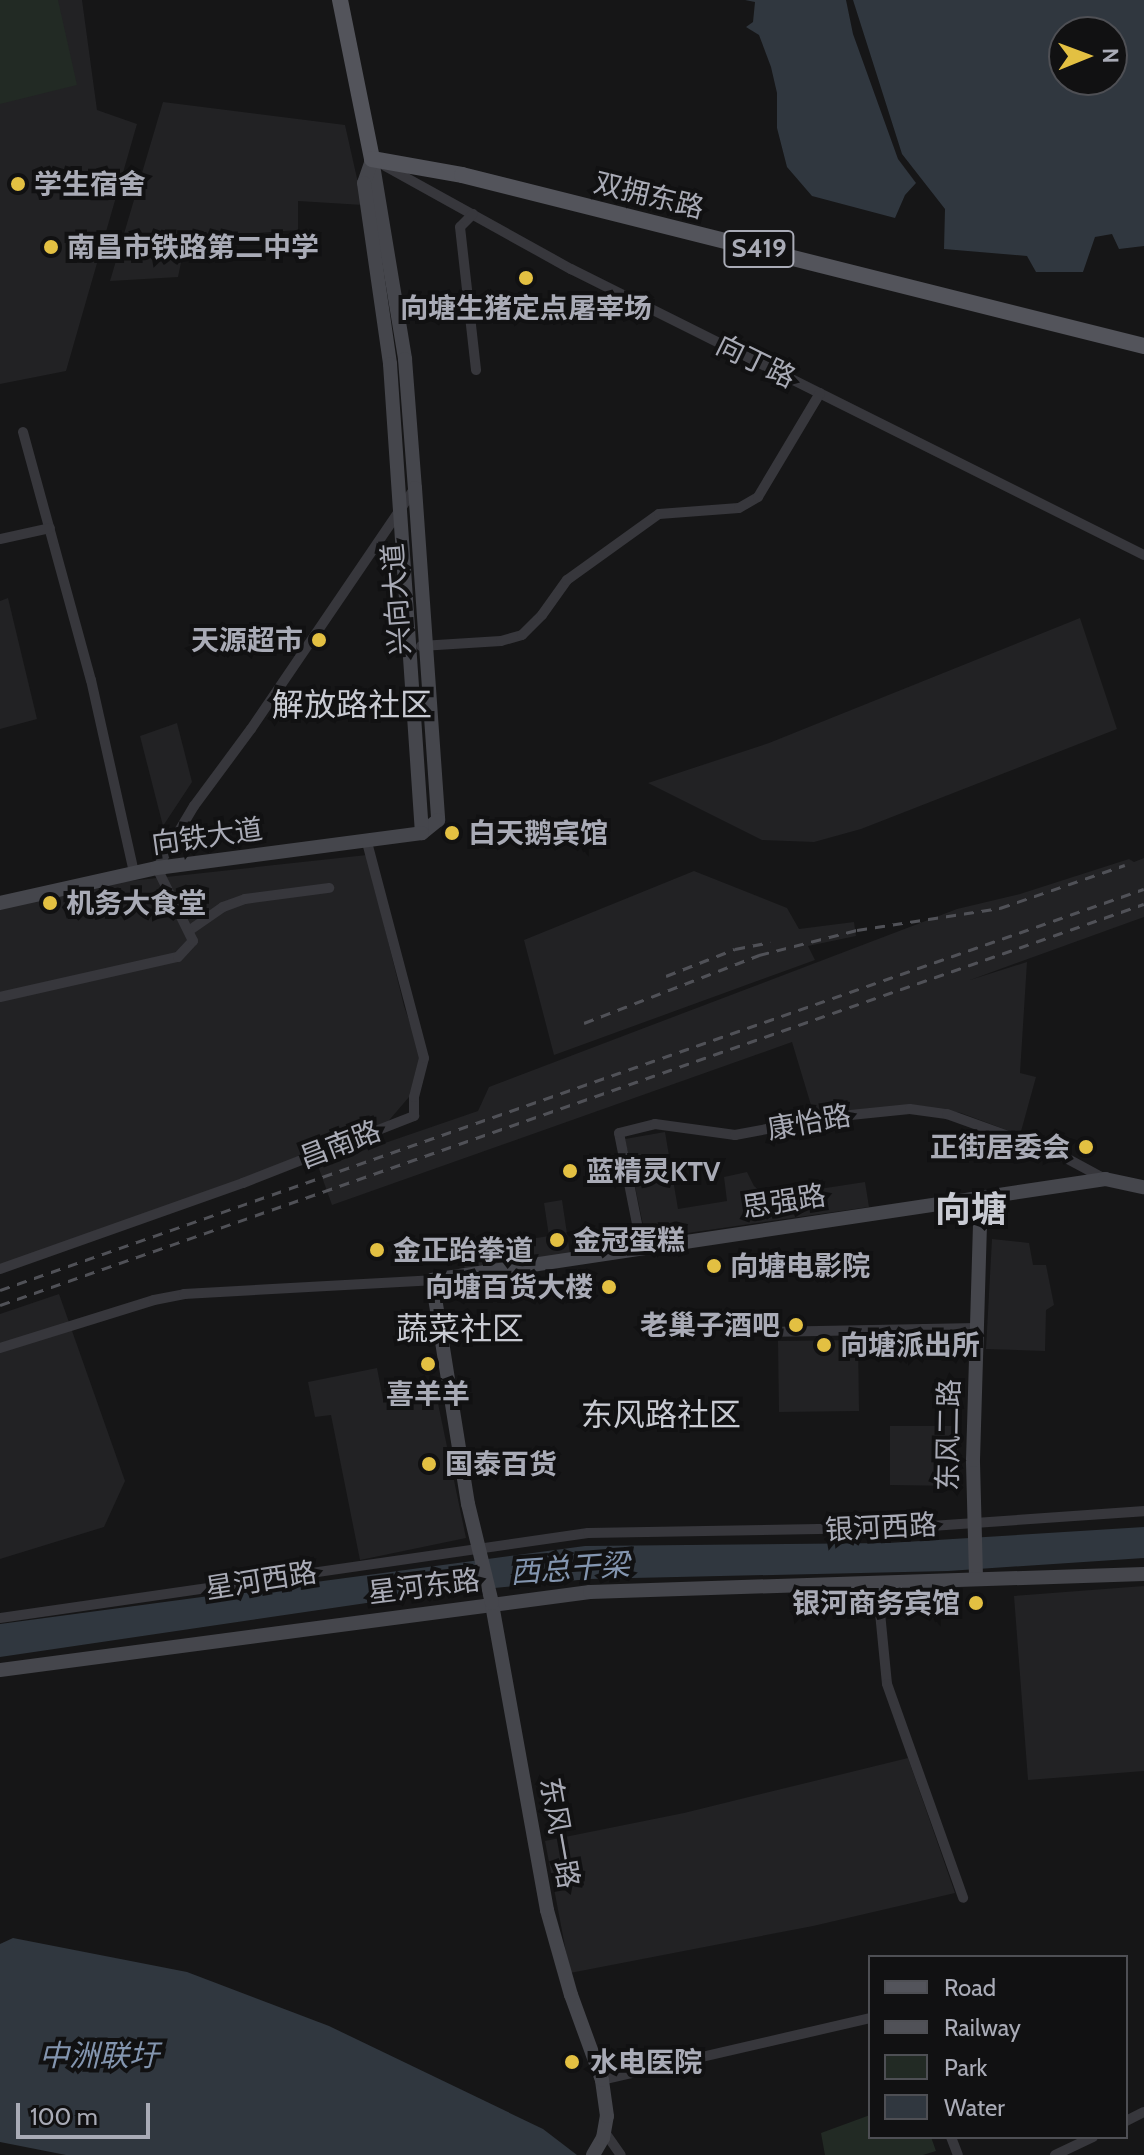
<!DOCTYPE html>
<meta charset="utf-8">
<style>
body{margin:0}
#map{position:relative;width:1144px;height:2155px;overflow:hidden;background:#161617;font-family:Cabin,"Noto Sans SC",sans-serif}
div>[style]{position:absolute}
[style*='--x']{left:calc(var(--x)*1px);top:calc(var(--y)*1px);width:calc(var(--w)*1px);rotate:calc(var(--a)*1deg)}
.built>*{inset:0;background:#222224}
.green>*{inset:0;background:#222a24}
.water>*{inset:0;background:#30373f}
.street>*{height:10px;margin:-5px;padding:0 5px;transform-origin:5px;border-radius:5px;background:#37373c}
.secondary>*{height:14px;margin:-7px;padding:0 7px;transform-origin:7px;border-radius:7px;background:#45464c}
.primary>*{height:16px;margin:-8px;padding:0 8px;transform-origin:8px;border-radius:8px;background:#53545b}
.rail>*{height:3px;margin-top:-1.5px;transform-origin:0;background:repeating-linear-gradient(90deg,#505157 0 10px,transparent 0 18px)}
.dots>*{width:22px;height:22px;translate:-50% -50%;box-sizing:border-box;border:4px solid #111112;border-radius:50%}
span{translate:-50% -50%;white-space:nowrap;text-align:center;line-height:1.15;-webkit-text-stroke:8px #111112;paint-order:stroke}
.shield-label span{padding:2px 6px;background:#111112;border:2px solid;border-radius:6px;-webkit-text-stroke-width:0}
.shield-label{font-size:26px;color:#a9abb6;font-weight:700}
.poi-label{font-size:28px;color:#a9abb6;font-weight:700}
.left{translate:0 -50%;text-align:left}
.right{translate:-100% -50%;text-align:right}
.street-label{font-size:28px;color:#a9abb6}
.water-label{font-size:30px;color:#8395af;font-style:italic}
.quarter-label{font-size:32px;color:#c9cbd3}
.district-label{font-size:36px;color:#c9cbd3;font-weight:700}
.legend{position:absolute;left:868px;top:1955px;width:260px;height:184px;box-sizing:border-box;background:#111112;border:2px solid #4e4f54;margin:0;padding:10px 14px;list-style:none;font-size:24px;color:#a9abb6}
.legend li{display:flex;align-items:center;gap:16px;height:40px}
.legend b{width:40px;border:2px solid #4e4f54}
.north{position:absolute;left:1048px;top:16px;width:80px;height:80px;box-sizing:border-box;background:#111112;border:2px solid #4e4f54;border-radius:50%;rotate:89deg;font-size:22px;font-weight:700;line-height:32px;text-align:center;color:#a9abb6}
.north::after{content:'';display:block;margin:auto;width:28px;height:36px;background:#e3c042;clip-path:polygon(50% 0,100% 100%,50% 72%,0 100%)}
.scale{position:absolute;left:16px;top:2103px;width:134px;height:36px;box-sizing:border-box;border:4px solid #a9abb6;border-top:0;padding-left:10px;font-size:24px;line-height:28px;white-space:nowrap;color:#a9abb6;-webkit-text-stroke:6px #111112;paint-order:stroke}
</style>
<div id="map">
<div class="built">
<div style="clip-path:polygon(0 0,82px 0,97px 110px,137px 124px,66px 371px,0 384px)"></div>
<div style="clip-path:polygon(163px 102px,345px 125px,363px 205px,298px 201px,298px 230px,186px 238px,178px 277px,110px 281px)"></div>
<div style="clip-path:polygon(8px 598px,37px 719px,0 729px,0 601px)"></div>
<div style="clip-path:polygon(1080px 618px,1117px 729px,861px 829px,814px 842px,762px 840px,648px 783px,769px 743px)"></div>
<div style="clip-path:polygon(177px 723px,192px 782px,163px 826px,140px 736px)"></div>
<div style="clip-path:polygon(367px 855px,404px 1006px,422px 1057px,409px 1097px,385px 1125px,199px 1196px,0 1267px,0 909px,120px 882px)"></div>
<div style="clip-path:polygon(1144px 858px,1144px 917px,970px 980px,1027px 962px,1020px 1073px,1036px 1077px,1020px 1135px,961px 1113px,922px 1106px,814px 1115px,792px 1042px,332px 1205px,318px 1166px,478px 1111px,489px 1087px,957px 909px,1020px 894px,1129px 859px,1134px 862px)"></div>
<div style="clip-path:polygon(694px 871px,787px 908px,799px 929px,854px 922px,856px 936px,808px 946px,815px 960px,554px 1055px,524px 940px)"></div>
<div style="clip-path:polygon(665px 1132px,678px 1209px,727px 1201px,724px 1177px,747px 1172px,754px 1186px,767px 1197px,865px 1182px,869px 1207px,646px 1239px,625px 1139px)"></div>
<div style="clip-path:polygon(562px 1200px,570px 1254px,465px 1271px,462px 1250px,549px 1236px,544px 1203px)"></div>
<div style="clip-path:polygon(992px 1239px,1029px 1243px,1033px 1265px,1046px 1265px,1054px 1305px,1046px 1310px,1045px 1351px,986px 1349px)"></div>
<div style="clip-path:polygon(59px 1294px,125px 1481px,104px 1527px,0 1559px,0 1314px)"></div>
<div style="clip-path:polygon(858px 1340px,859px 1411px,779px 1412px,778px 1341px)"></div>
<div style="clip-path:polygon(377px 1368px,383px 1399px,435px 1389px,466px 1538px,360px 1560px,331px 1415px,315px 1417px,308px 1382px)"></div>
<div style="clip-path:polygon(890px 1426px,958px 1426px,958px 1486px,890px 1485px)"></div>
<div style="clip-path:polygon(1144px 1586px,1144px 1771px,1028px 1780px,1014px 1596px)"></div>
<div style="clip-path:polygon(908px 1758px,955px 1893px,813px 1926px,570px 1973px,545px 1841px,684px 1813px)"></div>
</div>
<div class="green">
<div style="clip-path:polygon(0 0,58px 0,77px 85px,0 104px)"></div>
<div style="clip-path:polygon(870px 2115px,870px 2137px,931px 2137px,936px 2151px,923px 2155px,825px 2155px,821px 2133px)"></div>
</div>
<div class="water">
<div style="clip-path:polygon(745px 0,846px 0,853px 34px,898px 159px,916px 183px,905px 195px,895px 218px,812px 196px,787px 167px,777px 128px,777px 93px,771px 67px,759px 35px,746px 27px,753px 22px,755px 2px)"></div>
<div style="clip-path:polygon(evenodd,853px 0,1144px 0,1144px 246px,1119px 249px,1112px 234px,1095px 237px,1083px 272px,1036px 272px,1027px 256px,944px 249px,945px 209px,902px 154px,853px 0,1112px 32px,1112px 80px,1064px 80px,1064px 32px,1112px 32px)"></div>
<div style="clip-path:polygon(1144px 1527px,1144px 1558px,948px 1571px,589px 1579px,421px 1595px,0 1657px,0 1624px,585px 1546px,888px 1543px)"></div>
<div style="clip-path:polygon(13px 1938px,187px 1972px,329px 2026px,543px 2129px,577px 2155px,66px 2155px,0 2142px,0 1944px)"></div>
</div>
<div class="street">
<div style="--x:385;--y:166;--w:213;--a:29"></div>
<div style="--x:571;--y:269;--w:640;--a:26.53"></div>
<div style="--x:473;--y:214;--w:18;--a:135"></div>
<div style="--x:460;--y:227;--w:144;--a:83.6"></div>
<div style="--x:23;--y:432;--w:257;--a:74.7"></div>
<div style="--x:91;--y:680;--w:198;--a:77.4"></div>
<div style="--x:0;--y:539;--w:51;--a:-12.4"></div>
<div style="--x:421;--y:646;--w:80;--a:-3.6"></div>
<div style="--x:501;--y:641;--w:22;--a:-16"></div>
<div style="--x:522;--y:635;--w:28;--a:-45"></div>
<div style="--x:542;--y:615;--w:43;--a:-54.5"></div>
<div style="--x:567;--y:580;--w:113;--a:-35.7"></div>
<div style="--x:659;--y:514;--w:80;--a:-4.3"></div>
<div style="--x:739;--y:508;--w:22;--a:-30"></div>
<div style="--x:758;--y:497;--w:121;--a:-59.2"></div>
<div style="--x:190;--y:930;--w:40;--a:-34.9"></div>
<div style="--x:223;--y:907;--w:23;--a:-20"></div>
<div style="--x:245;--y:899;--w:85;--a:-7.5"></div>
<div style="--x:0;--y:997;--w:182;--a:-12.7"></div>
<div style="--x:178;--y:957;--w:22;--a:-47"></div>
<div style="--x:193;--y:941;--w:81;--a:-116.3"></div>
<div style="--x:157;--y:868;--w:72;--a:-59.2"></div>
<div style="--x:194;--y:806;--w:96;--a:-53.5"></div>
<div style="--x:251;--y:729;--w:292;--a:-55.8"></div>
<div style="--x:642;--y:1249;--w:118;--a:-101.2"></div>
<div style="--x:619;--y:1133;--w:37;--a:-14"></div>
<div style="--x:655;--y:1124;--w:81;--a:7.8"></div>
<div style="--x:735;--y:1135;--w:98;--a:-10.6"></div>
<div style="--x:831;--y:1117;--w:79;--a:-5.8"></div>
<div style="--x:910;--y:1109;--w:37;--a:8"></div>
<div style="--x:947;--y:1114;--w:68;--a:19.8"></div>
<div style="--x:1011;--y:1137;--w:59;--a:20.9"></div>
<div style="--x:1066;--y:1158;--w:44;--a:28.3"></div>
<div style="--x:0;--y:1269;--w:258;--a:-19.5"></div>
<div style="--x:243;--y:1183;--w:184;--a:-21.4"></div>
<div style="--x:414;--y:1116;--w:19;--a:-90"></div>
<div style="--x:414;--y:1097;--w:40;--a:-75.6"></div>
<div style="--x:424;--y:1058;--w:223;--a:-104.8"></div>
<div style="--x:766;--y:1332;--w:211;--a:-1.1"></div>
<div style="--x:0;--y:1348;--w:161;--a:-17.3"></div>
<div style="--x:154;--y:1300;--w:31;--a:-11"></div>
<div style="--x:184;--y:1294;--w:248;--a:-3.2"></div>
<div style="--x:877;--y:1582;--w:102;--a:84.4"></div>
<div style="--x:887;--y:1684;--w:227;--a:70.4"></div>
<div style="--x:0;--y:1618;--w:594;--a:-8.23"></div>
<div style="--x:588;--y:1533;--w:329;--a:-1"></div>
<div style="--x:917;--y:1527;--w:228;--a:-4"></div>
<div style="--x:602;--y:2080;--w:275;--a:-13"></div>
<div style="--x:1126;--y:2121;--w:20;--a:-27"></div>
<div style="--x:604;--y:2131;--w:29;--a:55"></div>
<div style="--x:951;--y:2137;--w:19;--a:69"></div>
<div style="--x:1055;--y:2155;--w:42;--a:-25.3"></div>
</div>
<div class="secondary">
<div style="--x:372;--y:159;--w:203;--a:80.6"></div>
<div style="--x:405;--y:359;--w:129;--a:85.6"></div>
<div style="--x:415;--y:488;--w:333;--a:86"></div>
<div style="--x:438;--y:820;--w:21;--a:141"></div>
<div style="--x:371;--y:163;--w:21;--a:109"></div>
<div style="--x:364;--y:183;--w:183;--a:81.8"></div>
<div style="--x:390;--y:364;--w:470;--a:86.1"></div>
<div style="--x:0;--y:903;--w:161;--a:-12.6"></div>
<div style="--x:157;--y:868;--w:267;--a:-7.5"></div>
<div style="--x:976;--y:1577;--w:117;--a:-91.5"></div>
<div style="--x:973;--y:1460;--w:262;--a:-88.3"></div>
<div style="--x:0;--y:1670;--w:595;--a:-7.53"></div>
<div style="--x:590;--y:1592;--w:554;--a:-1.86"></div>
<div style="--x:593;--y:2155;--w:20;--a:-60"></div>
<div style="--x:603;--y:2138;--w:22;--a:-80"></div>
<div style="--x:607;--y:2116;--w:36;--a:-98"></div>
<div style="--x:602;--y:2080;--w:90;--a:-110"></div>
<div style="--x:571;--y:1995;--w:88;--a:-105.8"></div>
<div style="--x:547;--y:1910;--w:312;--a:-100.2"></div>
<div style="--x:492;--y:1603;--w:102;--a:-103.6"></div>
<div style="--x:468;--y:1504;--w:227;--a:-99.1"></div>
<div style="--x:432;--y:1280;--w:681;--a:-8.53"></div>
<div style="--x:1105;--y:1179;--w:40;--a:12"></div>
</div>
<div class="primary">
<div style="--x:340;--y:0;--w:162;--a:78.6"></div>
<div style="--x:372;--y:159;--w:91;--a:10.1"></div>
<div style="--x:462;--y:175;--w:703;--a:14.08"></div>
</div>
<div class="rail">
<div style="--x:666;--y:976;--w:74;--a:-21.4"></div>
<div style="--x:735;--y:949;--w:36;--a:-11"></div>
<div style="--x:584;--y:1023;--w:188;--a:-21.2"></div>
<div style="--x:759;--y:955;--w:101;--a:-14.3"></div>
<div style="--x:857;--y:930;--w:145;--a:-8.7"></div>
<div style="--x:1000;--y:908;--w:132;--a:-19"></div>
<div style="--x:0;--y:1290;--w:1212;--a:-19.32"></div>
<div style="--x:0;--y:1305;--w:1212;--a:-19.32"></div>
</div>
<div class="dots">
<div style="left:18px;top:184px;background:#e3c042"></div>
<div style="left:51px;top:247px;background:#e3c042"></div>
<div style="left:526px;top:278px;background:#e3c042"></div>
<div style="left:319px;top:640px;background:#e3c042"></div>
<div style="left:452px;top:833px;background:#e3c042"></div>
<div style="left:50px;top:903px;background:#e3c042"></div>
<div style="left:1086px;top:1147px;background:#e3c042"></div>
<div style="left:570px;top:1171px;background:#e3c042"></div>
<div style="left:557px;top:1240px;background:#e3c042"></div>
<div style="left:377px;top:1250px;background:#e3c042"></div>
<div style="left:714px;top:1266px;background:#e3c042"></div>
<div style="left:609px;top:1287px;background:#e3c042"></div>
<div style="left:796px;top:1325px;background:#e3c042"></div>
<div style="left:824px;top:1345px;background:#e3c042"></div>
<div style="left:428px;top:1364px;background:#e3c042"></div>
<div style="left:429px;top:1464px;background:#e3c042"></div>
<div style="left:976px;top:1603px;background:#e3c042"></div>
<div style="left:572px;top:2062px;background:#e3c042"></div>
</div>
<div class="shield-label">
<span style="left:759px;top:249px">S419</span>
</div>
<div class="poi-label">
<span class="left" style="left:34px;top:184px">学生宿舍</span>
<span class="left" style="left:67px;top:247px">南昌市铁路第二中学</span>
<span style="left:526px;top:308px">向塘生猪定点屠宰场</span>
<span class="right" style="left:303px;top:640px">天源超市</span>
<span class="left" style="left:468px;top:833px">白天鹅宾馆</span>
<span class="left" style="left:66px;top:903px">机务大食堂</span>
<span class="right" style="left:1070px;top:1147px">正街居委会</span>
<span class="left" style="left:586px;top:1171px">蓝精灵KTV</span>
<span class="left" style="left:573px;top:1240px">金冠蛋糕</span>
<span class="left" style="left:393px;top:1250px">金正跆拳道</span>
<span class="left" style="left:730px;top:1266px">向塘电影院</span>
<span class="right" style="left:593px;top:1287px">向塘百货大楼</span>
<span class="right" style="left:780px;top:1325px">老巢子酒吧</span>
<span class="left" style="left:840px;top:1345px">向塘派出所</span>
<span style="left:428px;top:1394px">喜羊羊</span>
<span class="left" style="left:445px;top:1464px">国泰百货</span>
<span class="right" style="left:960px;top:1603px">银河商务宾馆</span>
<span class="left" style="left:590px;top:2062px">水电医院</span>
</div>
<div class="street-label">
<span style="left:649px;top:195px;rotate:14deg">双拥东路</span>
<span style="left:756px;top:361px;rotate:26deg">向丁路</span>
<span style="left:396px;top:599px;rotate:-94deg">兴向大道</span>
<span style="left:207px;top:836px;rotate:-8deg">向铁大道</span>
<span style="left:809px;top:1122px;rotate:-10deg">康怡路</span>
<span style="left:340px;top:1144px;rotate:-21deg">昌南路</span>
<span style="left:784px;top:1201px;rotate:-9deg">思强路</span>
<span style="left:948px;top:1435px;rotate:-89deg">东风二路</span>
<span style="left:881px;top:1527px;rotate:-3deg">银河西路</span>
<span style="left:261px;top:1580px;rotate:-9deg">星河西路</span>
<span style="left:424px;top:1586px;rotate:-7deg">星河东路</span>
<span style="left:560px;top:1833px;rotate:80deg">东风一路</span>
</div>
<div class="water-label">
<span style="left:570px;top:1569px;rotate:-4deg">西总干梁</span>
<span style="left:99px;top:2056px">中洲联圩</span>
</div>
<div class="quarter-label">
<span style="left:352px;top:705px">解放路社区</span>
<span style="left:460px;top:1329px">蔬菜社区</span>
<span style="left:661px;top:1415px">东风路社区</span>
</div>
<div class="district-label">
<span style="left:971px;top:1210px">向塘</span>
</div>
<ul class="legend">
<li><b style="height:10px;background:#53545b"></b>Road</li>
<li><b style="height:10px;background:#505157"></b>Railway</li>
<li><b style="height:22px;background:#222a24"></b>Park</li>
<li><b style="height:22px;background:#30373f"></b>Water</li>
</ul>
<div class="north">N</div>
<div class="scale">100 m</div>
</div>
